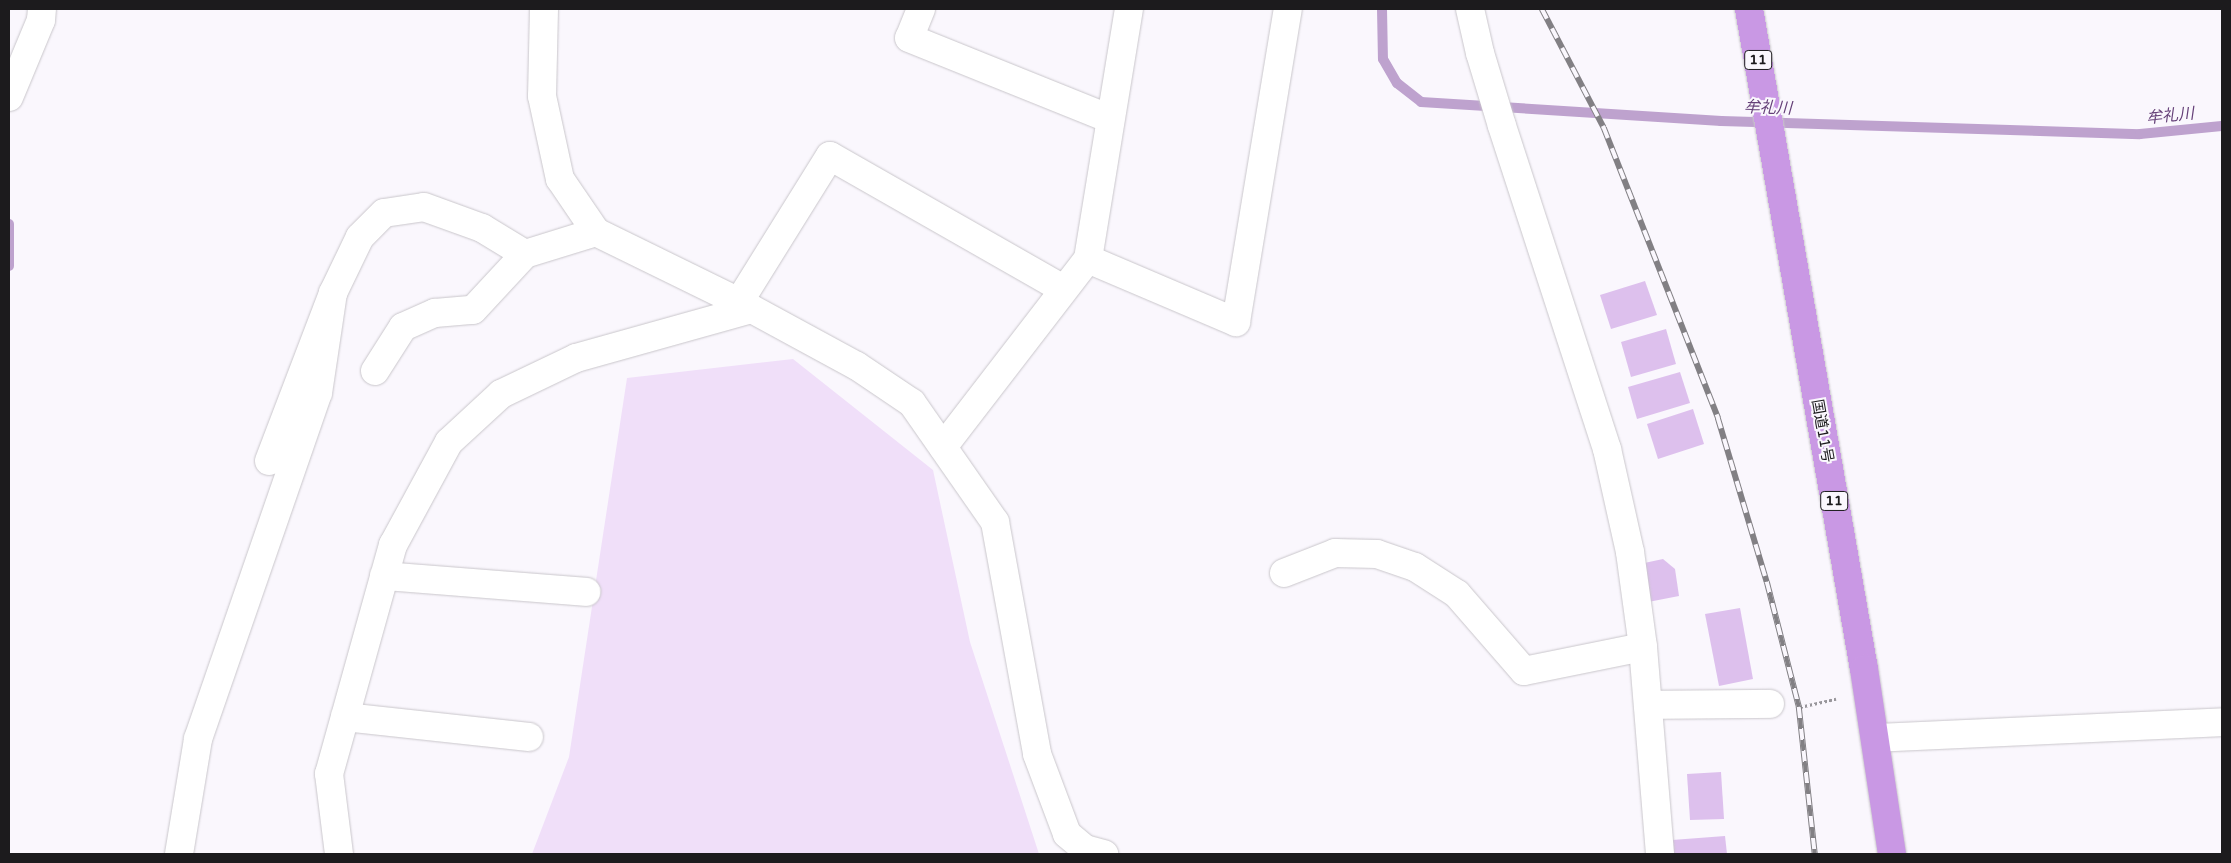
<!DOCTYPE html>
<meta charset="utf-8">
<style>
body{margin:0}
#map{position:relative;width:2231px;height:863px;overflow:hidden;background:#faf7fd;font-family:"Varela Round","Noto Sans JP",sans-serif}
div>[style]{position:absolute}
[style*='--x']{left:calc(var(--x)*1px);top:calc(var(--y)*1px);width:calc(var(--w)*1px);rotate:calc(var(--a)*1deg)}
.green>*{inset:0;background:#f0dff9}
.stream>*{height:10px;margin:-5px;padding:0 5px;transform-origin:5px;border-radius:5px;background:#bea2ce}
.building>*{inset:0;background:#ddc0ed}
.path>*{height:3px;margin-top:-1.5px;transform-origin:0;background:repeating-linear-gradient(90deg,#98969b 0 2.5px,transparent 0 5px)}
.roads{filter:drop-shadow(0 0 1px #c9c6cb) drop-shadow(0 0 1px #c9c6cb)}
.street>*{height:28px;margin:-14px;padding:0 14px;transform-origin:14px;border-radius:14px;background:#fff}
.secondary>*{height:28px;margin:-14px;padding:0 14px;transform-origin:14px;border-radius:14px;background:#fff}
.highway>*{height:28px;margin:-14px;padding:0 14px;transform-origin:14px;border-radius:14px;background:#c998e4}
.rail>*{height:5.5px;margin-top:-2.75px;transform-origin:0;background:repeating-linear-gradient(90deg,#faf7fd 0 11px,#828084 0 22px);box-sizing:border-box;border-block:1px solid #828084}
span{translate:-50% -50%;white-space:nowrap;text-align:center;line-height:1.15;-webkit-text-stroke:4px #faf7fd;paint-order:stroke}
.shield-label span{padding:1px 4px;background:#faf7fd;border:1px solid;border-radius:4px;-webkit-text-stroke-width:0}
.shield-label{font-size:14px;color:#1c1b1d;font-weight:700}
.street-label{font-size:15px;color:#1c1b1d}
.water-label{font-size:16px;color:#654078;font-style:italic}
.frame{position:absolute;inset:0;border:10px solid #1c1b1d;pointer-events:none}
</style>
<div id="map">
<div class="green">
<div style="clip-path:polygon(793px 359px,933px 470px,970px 642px,1039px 854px,532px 854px,569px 757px,627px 378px)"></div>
</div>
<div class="stream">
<div style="--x:1382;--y:9;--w:50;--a:88.9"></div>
<div style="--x:1383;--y:59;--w:28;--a:60"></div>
<div style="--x:1397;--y:83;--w:31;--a:38"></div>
<div style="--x:1421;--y:102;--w:301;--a:3.6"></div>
<div style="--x:1721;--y:121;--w:419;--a:1.8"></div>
<div style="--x:2140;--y:134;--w:82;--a:-5.6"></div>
<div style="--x:9;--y:224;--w:42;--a:90"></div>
</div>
<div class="building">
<div style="clip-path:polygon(1645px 281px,1657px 315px,1611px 329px,1600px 295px)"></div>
<div style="clip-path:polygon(1666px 329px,1676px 364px,1631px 377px,1621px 342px)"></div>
<div style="clip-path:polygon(1680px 372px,1690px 403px,1637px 419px,1628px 387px)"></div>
<div style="clip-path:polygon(1693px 409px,1704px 444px,1658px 459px,1647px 424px)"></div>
<div style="clip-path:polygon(1663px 559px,1675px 569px,1679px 596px,1643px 603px,1635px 565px)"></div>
<div style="clip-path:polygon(1740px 608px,1753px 679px,1719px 686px,1705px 614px)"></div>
<div style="clip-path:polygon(1721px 772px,1724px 819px,1690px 820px,1687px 774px)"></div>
<div style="clip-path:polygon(1725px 836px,1727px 854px,1673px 854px,1672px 840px)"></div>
</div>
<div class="path">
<div style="--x:1800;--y:707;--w:37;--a:-13"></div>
</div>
<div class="roads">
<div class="street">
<div style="--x:544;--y:9;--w:87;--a:91.3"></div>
<div style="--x:542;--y:96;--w:85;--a:77.8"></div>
<div style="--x:560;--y:179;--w:64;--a:55.8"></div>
<div style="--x:596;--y:232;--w:159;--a:26.1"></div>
<div style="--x:739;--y:302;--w:134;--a:28.5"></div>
<div style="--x:857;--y:366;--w:66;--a:33.9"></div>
<div style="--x:912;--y:403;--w:145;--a:55.1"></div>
<div style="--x:995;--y:522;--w:236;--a:79.7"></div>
<div style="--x:1037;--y:754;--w:85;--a:69.4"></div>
<div style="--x:1067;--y:834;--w:23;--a:40"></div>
<div style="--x:1085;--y:849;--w:20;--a:15"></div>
<div style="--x:921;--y:9;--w:31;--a:112"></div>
<div style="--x:909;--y:38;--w:217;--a:21.9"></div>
<div style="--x:1470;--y:9;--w:45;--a:77.2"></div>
<div style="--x:1480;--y:53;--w:76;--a:73.2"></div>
<div style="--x:1502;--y:126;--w:340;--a:72"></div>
<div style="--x:1607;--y:449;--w:106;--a:77.4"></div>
<div style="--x:1630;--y:552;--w:96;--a:82.2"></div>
<div style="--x:1643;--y:647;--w:208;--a:85.3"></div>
<div style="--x:9;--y:97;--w:83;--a:-67.4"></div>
<div style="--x:41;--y:20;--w:11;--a:-85"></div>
<div style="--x:1088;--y:259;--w:161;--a:23.1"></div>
<div style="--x:1236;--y:322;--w:317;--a:-80.6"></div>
<div style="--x:739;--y:302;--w:172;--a:-58.1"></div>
<div style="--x:830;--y:156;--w:268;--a:29.7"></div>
<div style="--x:375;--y:371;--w:52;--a:-57.5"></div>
<div style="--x:403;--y:327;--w:35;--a:-24"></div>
<div style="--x:435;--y:313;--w:38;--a:-5"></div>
<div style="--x:473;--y:310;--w:76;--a:-47.1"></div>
<div style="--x:525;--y:254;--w:74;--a:-17.2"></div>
<div style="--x:943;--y:447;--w:237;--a:-52.4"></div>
<div style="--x:1088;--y:259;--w:253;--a:-80.7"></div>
<div style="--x:269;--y:461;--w:180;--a:-69.1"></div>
<div style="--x:333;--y:293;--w:62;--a:-64.3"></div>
<div style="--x:360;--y:237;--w:34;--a:-45"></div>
<div style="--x:384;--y:213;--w:40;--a:-8.5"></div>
<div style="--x:424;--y:207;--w:62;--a:19.9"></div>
<div style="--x:482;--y:228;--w:50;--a:31.2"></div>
<div style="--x:1284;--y:573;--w:55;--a:-21.4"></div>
<div style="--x:1335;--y:553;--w:42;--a:1.4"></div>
<div style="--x:1377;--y:554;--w:40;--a:18.9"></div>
<div style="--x:1415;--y:567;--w:50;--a:32.7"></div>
<div style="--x:1457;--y:594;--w:102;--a:49"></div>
<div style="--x:1524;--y:671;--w:121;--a:-11.4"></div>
<div style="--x:384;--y:576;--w:203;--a:4.5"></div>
<div style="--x:1648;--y:705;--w:122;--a:-0.5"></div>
<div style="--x:345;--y:717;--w:185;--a:6.2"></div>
<div style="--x:179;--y:854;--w:117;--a:-80.6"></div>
<div style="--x:198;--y:739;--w:366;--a:-70.9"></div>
<div style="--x:318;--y:393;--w:101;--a:-81.5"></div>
<div style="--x:339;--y:854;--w:81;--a:-97.1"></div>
<div style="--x:329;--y:774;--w:238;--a:-74.4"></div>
<div style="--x:393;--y:545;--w:117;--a:-61.5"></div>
<div style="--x:449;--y:442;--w:71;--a:-42.7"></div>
<div style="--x:501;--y:394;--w:83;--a:-25.6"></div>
<div style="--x:576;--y:358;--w:182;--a:-15.6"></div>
</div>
<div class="secondary">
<div style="--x:1875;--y:738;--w:347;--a:-2.6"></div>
</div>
<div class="highway">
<div style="--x:1749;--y:9;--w:670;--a:80.12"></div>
<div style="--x:1864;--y:669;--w:187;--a:81.4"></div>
</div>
</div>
<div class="rail">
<div style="--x:1542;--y:9;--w:134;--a:62.5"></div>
<div style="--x:1604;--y:128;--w:312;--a:68.5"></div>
<div style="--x:1718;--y:418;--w:171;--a:73.4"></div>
<div style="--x:1767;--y:582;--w:129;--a:75.6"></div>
<div style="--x:1799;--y:707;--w:148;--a:83.8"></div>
</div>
<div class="shield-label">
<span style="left:1758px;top:60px">11</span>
<span style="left:1834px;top:501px">11</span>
</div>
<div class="street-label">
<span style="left:1822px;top:431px;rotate:80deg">国道11号</span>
</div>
<div class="water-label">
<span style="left:1768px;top:108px;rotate:2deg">牟礼川</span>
<span style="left:2170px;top:116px;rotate:-6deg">牟礼川</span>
</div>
<div class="frame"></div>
</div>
